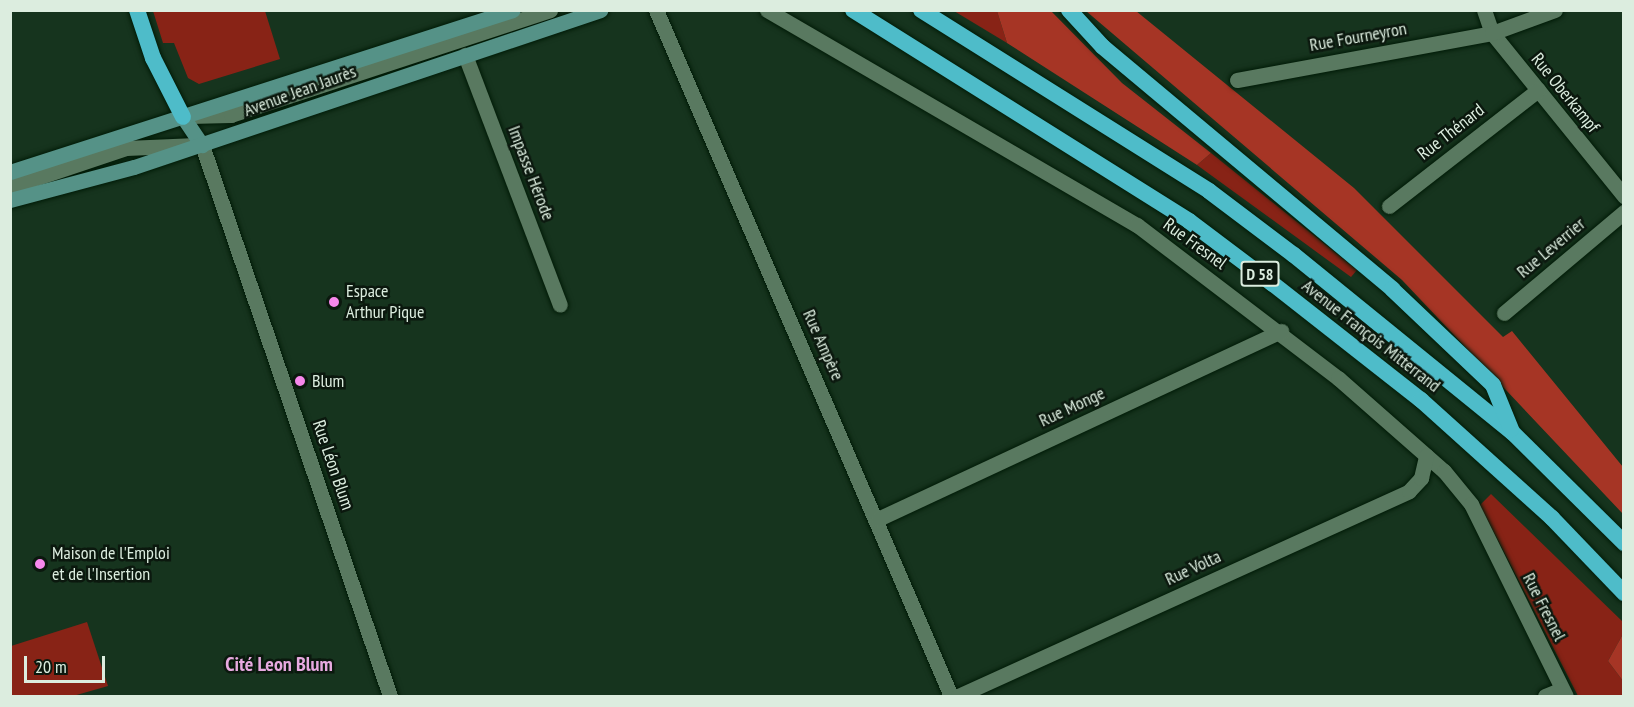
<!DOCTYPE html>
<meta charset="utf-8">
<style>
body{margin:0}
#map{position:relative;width:1634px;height:707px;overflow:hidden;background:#16341e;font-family:"PT Sans Narrow",sans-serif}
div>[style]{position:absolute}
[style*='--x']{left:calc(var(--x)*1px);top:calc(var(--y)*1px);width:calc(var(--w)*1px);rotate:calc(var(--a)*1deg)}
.green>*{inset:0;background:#882316}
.forest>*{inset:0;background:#a63525}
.roads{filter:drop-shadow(0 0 2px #001b07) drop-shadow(0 0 2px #001b07)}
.service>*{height:15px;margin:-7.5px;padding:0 7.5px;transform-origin:7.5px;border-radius:7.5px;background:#597960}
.minor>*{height:15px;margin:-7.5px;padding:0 7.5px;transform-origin:7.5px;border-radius:7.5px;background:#597960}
.tertiary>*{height:15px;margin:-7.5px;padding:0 7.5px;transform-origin:7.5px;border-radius:7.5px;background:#597960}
.secondary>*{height:15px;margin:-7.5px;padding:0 7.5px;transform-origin:7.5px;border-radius:7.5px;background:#559287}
.trunk>*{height:16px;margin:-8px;padding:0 8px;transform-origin:8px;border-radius:8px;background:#4ebcc9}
.dots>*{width:16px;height:16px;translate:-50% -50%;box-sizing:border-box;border:3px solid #0b180e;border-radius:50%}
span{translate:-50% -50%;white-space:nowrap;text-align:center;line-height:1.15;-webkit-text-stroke:5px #0b180e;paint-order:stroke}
.shield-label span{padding:2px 4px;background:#0b180e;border:2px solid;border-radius:4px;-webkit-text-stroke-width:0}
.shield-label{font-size:16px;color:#dceddf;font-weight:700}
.street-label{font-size:18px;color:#dceddf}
.poi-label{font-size:18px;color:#dceddf}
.left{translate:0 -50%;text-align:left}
.neighbourhood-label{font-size:20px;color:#e7aae0;font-weight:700}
.frame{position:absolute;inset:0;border:12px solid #dceddf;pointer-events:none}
.scale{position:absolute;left:24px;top:656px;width:81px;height:27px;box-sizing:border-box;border:3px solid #dceddf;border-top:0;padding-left:8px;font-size:18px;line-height:21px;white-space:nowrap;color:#dceddf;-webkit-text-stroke:4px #0b180e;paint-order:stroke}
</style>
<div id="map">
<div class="green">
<div style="clip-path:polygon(153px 11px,265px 11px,280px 59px,199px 84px,188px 78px,174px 43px,163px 43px)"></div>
<div style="clip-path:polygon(954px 11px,997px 11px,1007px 43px)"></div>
<div style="clip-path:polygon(1211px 153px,1357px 270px,1351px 277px,1197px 165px)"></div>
<div style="clip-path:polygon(1491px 494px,1623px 622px,1623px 634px,1608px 661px,1623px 681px,1623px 696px,1578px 696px,1480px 505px)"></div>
<div style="clip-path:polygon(87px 622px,108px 686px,73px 696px,11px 696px,11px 646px)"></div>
</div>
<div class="forest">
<div style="clip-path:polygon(997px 11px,1051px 11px,1122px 83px,1211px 153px,1197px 165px,1007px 43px)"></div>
<div style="clip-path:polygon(1086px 11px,1136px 11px,1354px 188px,1503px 337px,1512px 331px,1623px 467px,1623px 514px,1402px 280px)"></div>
<div style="clip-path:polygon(1623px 634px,1623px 681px,1608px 661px)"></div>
</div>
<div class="roads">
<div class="service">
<div style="--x:465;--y:55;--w:267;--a:69.2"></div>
<div style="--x:189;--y:116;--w:42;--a:-1.4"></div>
<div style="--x:231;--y:115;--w:336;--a:-18.2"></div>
<div style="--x:10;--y:187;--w:122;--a:-18.6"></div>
<div style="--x:126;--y:148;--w:70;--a:-2.5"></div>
</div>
<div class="minor">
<div style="--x:656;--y:10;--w:747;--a:66.73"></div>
<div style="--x:767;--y:10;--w:428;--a:30.2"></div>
<div style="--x:1137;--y:225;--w:253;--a:37.3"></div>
<div style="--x:1338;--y:378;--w:141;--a:41.3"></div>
<div style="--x:1444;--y:471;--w:43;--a:50.7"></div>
<div style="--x:1471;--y:504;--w:214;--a:63.7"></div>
<div style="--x:1484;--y:10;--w:24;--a:71"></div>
<div style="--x:1492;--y:33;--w:210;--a:51"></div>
<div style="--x:1237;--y:80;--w:259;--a:-10.4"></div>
<div style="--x:1492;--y:33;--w:67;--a:-20.1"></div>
<div style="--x:1389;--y:206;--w:189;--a:-37.9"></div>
<div style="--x:1504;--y:313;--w:157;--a:-40.1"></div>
<div style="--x:878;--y:519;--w:445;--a:-25"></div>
<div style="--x:958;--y:696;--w:495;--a:-24.4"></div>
<div style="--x:1409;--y:491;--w:18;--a:-47"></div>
<div style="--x:1421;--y:478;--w:23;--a:-77"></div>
<div style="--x:1545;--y:696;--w:18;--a:-22"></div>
</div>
<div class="tertiary">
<div style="--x:202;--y:145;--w:582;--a:71.16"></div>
</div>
<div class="secondary">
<div style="--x:183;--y:117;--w:34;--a:56"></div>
<div style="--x:10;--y:172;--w:528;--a:-17.85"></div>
<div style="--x:10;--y:200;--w:128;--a:-14.9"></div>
<div style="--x:134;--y:167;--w:492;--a:-18.6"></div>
</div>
<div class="trunk">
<div style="--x:137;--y:10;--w:51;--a:71.6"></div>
<div style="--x:153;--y:58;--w:66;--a:63"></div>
<div style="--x:853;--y:10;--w:397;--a:32.1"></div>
<div style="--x:1189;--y:221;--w:105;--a:36.9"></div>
<div style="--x:1273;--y:284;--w:188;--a:38.1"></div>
<div style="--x:1421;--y:400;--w:176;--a:42"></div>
<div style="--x:1552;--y:518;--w:104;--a:46.2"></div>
<div style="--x:921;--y:10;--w:340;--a:32.1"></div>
<div style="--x:1209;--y:191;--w:106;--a:37"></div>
<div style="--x:1294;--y:255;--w:281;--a:39.1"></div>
<div style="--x:1512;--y:432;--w:158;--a:44.7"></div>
<div style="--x:1069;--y:10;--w:50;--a:47.4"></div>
<div style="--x:1103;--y:47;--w:377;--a:39.9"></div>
<div style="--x:1392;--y:289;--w:139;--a:43.5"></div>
<div style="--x:1493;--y:385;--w:48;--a:67.8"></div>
</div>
</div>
<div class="dots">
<div style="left:334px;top:302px;background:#f788ec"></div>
<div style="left:300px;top:381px;background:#f788ec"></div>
<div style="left:40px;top:564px;background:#f788ec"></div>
</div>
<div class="shield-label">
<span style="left:1260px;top:274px">D 58</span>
</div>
<div class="street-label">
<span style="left:1358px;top:37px;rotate:-10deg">Rue Fourneyron</span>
<span style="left:300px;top:91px;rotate:-20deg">Avenue Jean Jaurès</span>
<span style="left:1565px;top:93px;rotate:51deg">Rue Oberkampf</span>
<span style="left:1451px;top:132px;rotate:-38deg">Rue Thénard</span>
<span style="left:531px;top:173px;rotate:69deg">Impasse Hérode</span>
<span style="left:1195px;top:244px;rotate:36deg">Rue Fresnel</span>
<span style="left:1551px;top:248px;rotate:-40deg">Rue Leverrier</span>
<span style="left:1371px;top:336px;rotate:38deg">Avenue François Mitterrand</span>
<span style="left:823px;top:345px;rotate:66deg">Rue Ampère</span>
<span style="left:1072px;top:407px;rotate:-25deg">Rue Monge</span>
<span style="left:333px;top:465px;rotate:71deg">Rue Léon Blum</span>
<span style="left:1193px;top:568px;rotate:-25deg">Rue Volta</span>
<span style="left:1544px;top:607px;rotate:63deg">Rue Fresnel</span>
</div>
<div class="poi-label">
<span class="left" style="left:346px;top:302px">Espace<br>Arthur Pique</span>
<span class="left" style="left:312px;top:381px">Blum</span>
<span class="left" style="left:52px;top:564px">Maison de l'Emploi<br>et de l'Insertion</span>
</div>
<div class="neighbourhood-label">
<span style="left:279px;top:664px">Cité Leon Blum</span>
</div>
<div class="frame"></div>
<div class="scale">20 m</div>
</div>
